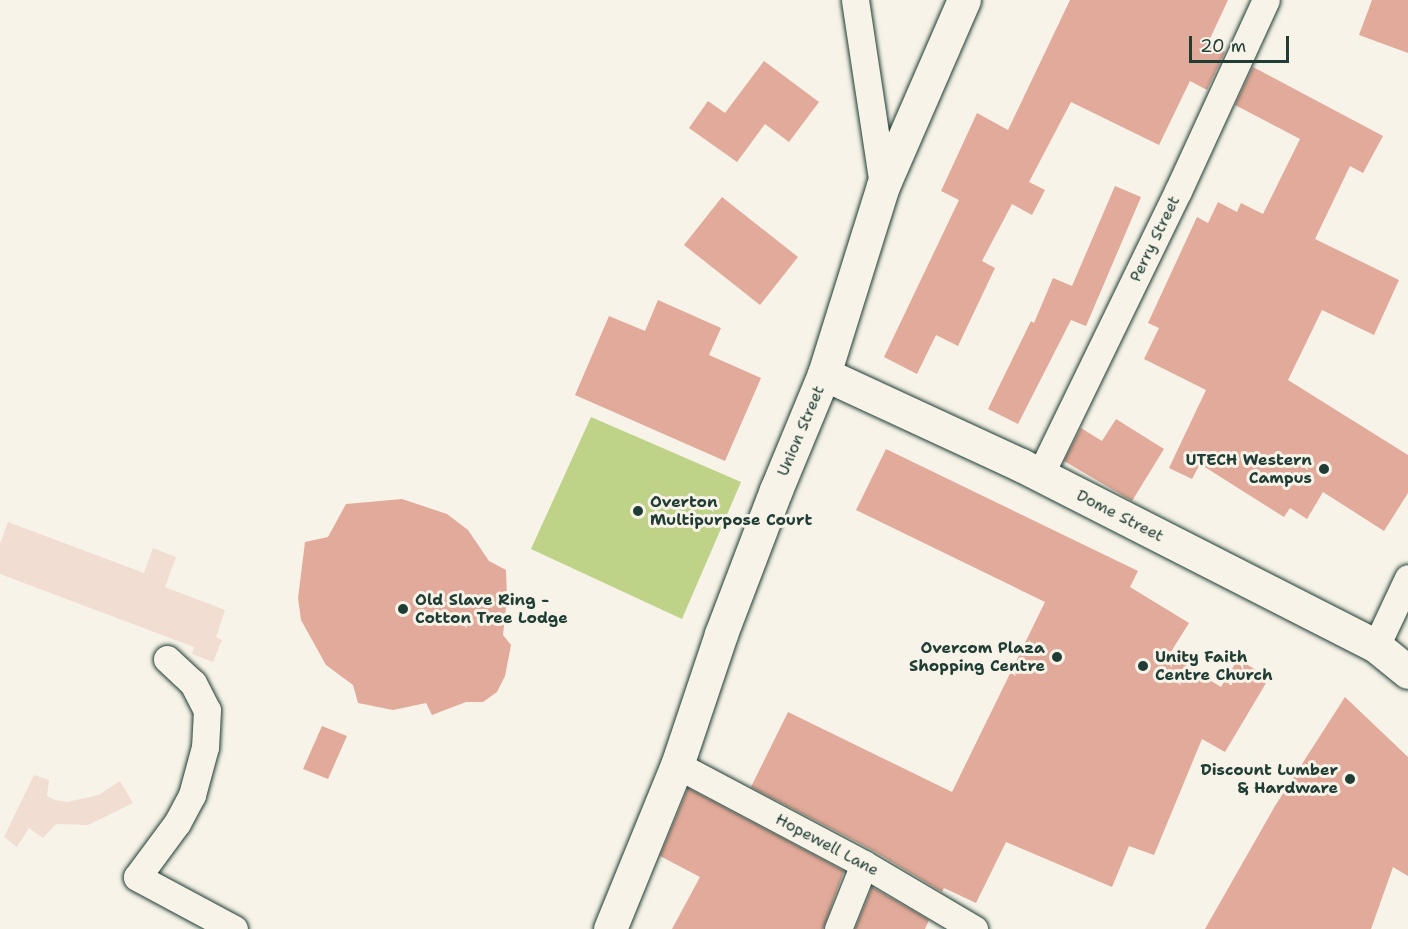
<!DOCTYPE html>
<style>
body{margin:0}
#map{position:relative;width:1408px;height:929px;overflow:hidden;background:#f7f3e8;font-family:"Shantell Sans",sans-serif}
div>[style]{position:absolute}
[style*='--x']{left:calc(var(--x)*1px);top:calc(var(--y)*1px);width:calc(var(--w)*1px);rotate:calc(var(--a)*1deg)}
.built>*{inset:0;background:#f1ddd1}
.green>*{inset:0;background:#bed288}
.building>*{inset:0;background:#e2aa9a}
.roads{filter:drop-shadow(0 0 2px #1f3d34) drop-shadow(0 0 2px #1f3d34)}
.minor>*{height:27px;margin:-13.5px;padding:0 13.5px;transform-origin:13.5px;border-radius:13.5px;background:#f7f3e8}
.tertiary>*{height:33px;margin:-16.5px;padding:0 16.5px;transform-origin:16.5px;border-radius:16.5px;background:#f7f3e8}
.dots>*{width:16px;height:16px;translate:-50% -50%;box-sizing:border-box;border:3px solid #f7f3e8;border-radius:50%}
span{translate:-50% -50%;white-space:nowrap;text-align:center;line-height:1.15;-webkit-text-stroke:6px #f7f3e8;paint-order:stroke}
.street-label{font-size:16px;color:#1f3d34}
.poi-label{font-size:16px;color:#1f3d34;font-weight:700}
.right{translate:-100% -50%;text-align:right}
.left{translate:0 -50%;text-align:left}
.scale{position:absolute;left:1189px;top:36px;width:100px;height:27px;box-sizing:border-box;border:3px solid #1f3d34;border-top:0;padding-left:8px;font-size:18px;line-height:21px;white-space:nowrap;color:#1f3d34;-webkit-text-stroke:4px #f7f3e8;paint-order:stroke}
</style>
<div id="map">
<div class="built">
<div style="clip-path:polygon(8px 522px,144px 573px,153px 548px,176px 557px,165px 587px,225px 610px,216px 637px,222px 640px,213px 662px,192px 654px,194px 647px,0 574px,0 544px)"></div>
<div style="clip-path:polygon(34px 775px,49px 780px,47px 796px,55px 800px,67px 802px,99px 795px,120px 781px,133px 803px,88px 825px,56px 824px,43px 838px,29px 828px,17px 847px,4px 837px)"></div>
</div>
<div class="green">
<div style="clip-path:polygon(591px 417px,741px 482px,682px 619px,531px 549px)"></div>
</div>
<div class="building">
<div style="clip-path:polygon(1070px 0,1228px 0,1208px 43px,1225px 52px,1207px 90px,1190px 81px,1159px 145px,1071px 102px,1029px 182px,1045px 190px,1032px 215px,1012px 204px,982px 261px,995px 268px,958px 346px,936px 335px,917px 374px,884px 357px,959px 200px,941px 191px,977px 113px,1008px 130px)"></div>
<div style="clip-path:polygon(1372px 0,1408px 0,1408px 53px,1359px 35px)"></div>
<div style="clip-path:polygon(764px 61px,819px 102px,789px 142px,765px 124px,737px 162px,689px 128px,708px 101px,725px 113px)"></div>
<div style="clip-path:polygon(1253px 67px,1383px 136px,1363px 173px,1350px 166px,1315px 239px,1399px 280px,1374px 335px,1322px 310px,1288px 380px,1408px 455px,1408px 493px,1384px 531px,1323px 492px,1307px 519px,1290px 508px,1284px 517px,1200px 464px,1192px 479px,1169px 468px,1206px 390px,1144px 359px,1159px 328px,1148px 323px,1197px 217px,1208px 223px,1218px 202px,1237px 212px,1241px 203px,1263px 214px,1300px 139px,1235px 105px)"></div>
<div style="clip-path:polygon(1115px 186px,1141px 197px,1086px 326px,1071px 320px,1018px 424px,988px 409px,1031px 321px,1034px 323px,1053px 278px,1072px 286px)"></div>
<div style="clip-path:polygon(722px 197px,798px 257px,760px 305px,684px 245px)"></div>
<div style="clip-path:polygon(658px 300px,721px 328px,709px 355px,761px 378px,725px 461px,575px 395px,609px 316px,645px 331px)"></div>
<div style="clip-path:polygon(1116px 419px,1164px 449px,1132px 501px,1064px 461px,1081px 428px,1102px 441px)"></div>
<div style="clip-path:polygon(886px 449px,1138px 571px,1130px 587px,1189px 623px,1169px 655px,1221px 687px,1238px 659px,1269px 678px,1225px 752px,1202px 739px,1154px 855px,1129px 846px,1112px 887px,1006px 842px,976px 903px,944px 888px,942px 892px,872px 850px,751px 787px,788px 712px,952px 792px,1045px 602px,856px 510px)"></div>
<div style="clip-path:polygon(402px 499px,447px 514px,468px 530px,489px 561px,506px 570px,507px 598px,503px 635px,511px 645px,505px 676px,497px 692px,483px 702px,466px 702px,432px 715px,426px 703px,393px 710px,358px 703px,353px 685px,326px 665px,301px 620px,298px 598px,305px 542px,328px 537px,346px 504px)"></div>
<div style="clip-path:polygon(1345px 697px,1408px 757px,1408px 876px,1393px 867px,1371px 929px,1205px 929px,1275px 806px)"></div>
<div style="clip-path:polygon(322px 726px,347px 736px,328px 779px,303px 769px)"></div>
<div style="clip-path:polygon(688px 788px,844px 871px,823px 929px,672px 929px,700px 877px,660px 856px)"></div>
<div style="clip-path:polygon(872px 887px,929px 920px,925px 929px,855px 929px)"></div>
</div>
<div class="roads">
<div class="minor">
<div style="--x:855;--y:0;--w:188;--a:81.4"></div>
<div style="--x:1040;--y:475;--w:316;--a:-64.1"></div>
<div style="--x:1178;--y:191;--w:210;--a:-65.3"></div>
<div style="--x:1376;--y:646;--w:75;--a:-64.8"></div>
<div style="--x:167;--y:659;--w:35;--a:43"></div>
<div style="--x:193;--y:683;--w:30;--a:63"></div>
<div style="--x:207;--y:710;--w:37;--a:93"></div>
<div style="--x:205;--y:747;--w:50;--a:105.2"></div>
<div style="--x:192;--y:795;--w:32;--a:118"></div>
<div style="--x:177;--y:823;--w:67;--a:126.5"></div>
<div style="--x:137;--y:877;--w:110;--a:28.2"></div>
<div style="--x:677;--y:765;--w:212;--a:27.9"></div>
<div style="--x:864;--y:864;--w:128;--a:30.6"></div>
<div style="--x:838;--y:929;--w:70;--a:-68.2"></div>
</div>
<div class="tertiary">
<div style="--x:824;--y:374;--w:217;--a:24.8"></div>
<div style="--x:1021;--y:465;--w:398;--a:27"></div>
<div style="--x:1376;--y:646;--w:41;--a:39.1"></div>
<div style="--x:610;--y:929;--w:177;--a:-67.8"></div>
<div style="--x:677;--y:765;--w:138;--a:-71.4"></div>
<div style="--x:721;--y:634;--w:154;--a:-69.1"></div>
<div style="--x:776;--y:490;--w:126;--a:-67.5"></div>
<div style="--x:824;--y:374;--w:197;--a:-72.6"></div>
<div style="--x:883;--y:186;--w:203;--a:-66.5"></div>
</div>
</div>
<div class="dots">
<div style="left:1324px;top:469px;background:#1f3d34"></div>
<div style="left:638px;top:511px;background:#1f3d34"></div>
<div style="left:403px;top:609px;background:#1f3d34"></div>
<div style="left:1057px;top:657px;background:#1f3d34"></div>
<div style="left:1143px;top:666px;background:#1f3d34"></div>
<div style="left:1350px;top:779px;background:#1f3d34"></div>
</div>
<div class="street-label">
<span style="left:1155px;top:239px;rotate:-64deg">Perry Street</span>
<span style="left:801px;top:431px;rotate:-67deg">Union Street</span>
<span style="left:1120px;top:516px;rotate:27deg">Dome Street</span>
<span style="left:827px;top:845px;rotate:28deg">Hopewell Lane</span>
</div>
<div class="poi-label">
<span class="right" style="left:1312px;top:469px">UTECH Western<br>Campus</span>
<span class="left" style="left:650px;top:511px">Overton<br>Multipurpose Court</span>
<span class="left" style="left:415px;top:609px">Old Slave Ring -<br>Cotton Tree Lodge</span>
<span class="right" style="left:1045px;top:657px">Overcom Plaza<br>Shopping Centre</span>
<span class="left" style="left:1155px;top:666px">Unity Faith<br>Centre Church</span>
<span class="right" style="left:1338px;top:779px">Discount Lumber<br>&amp; Hardware</span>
</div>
<div class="scale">20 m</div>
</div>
